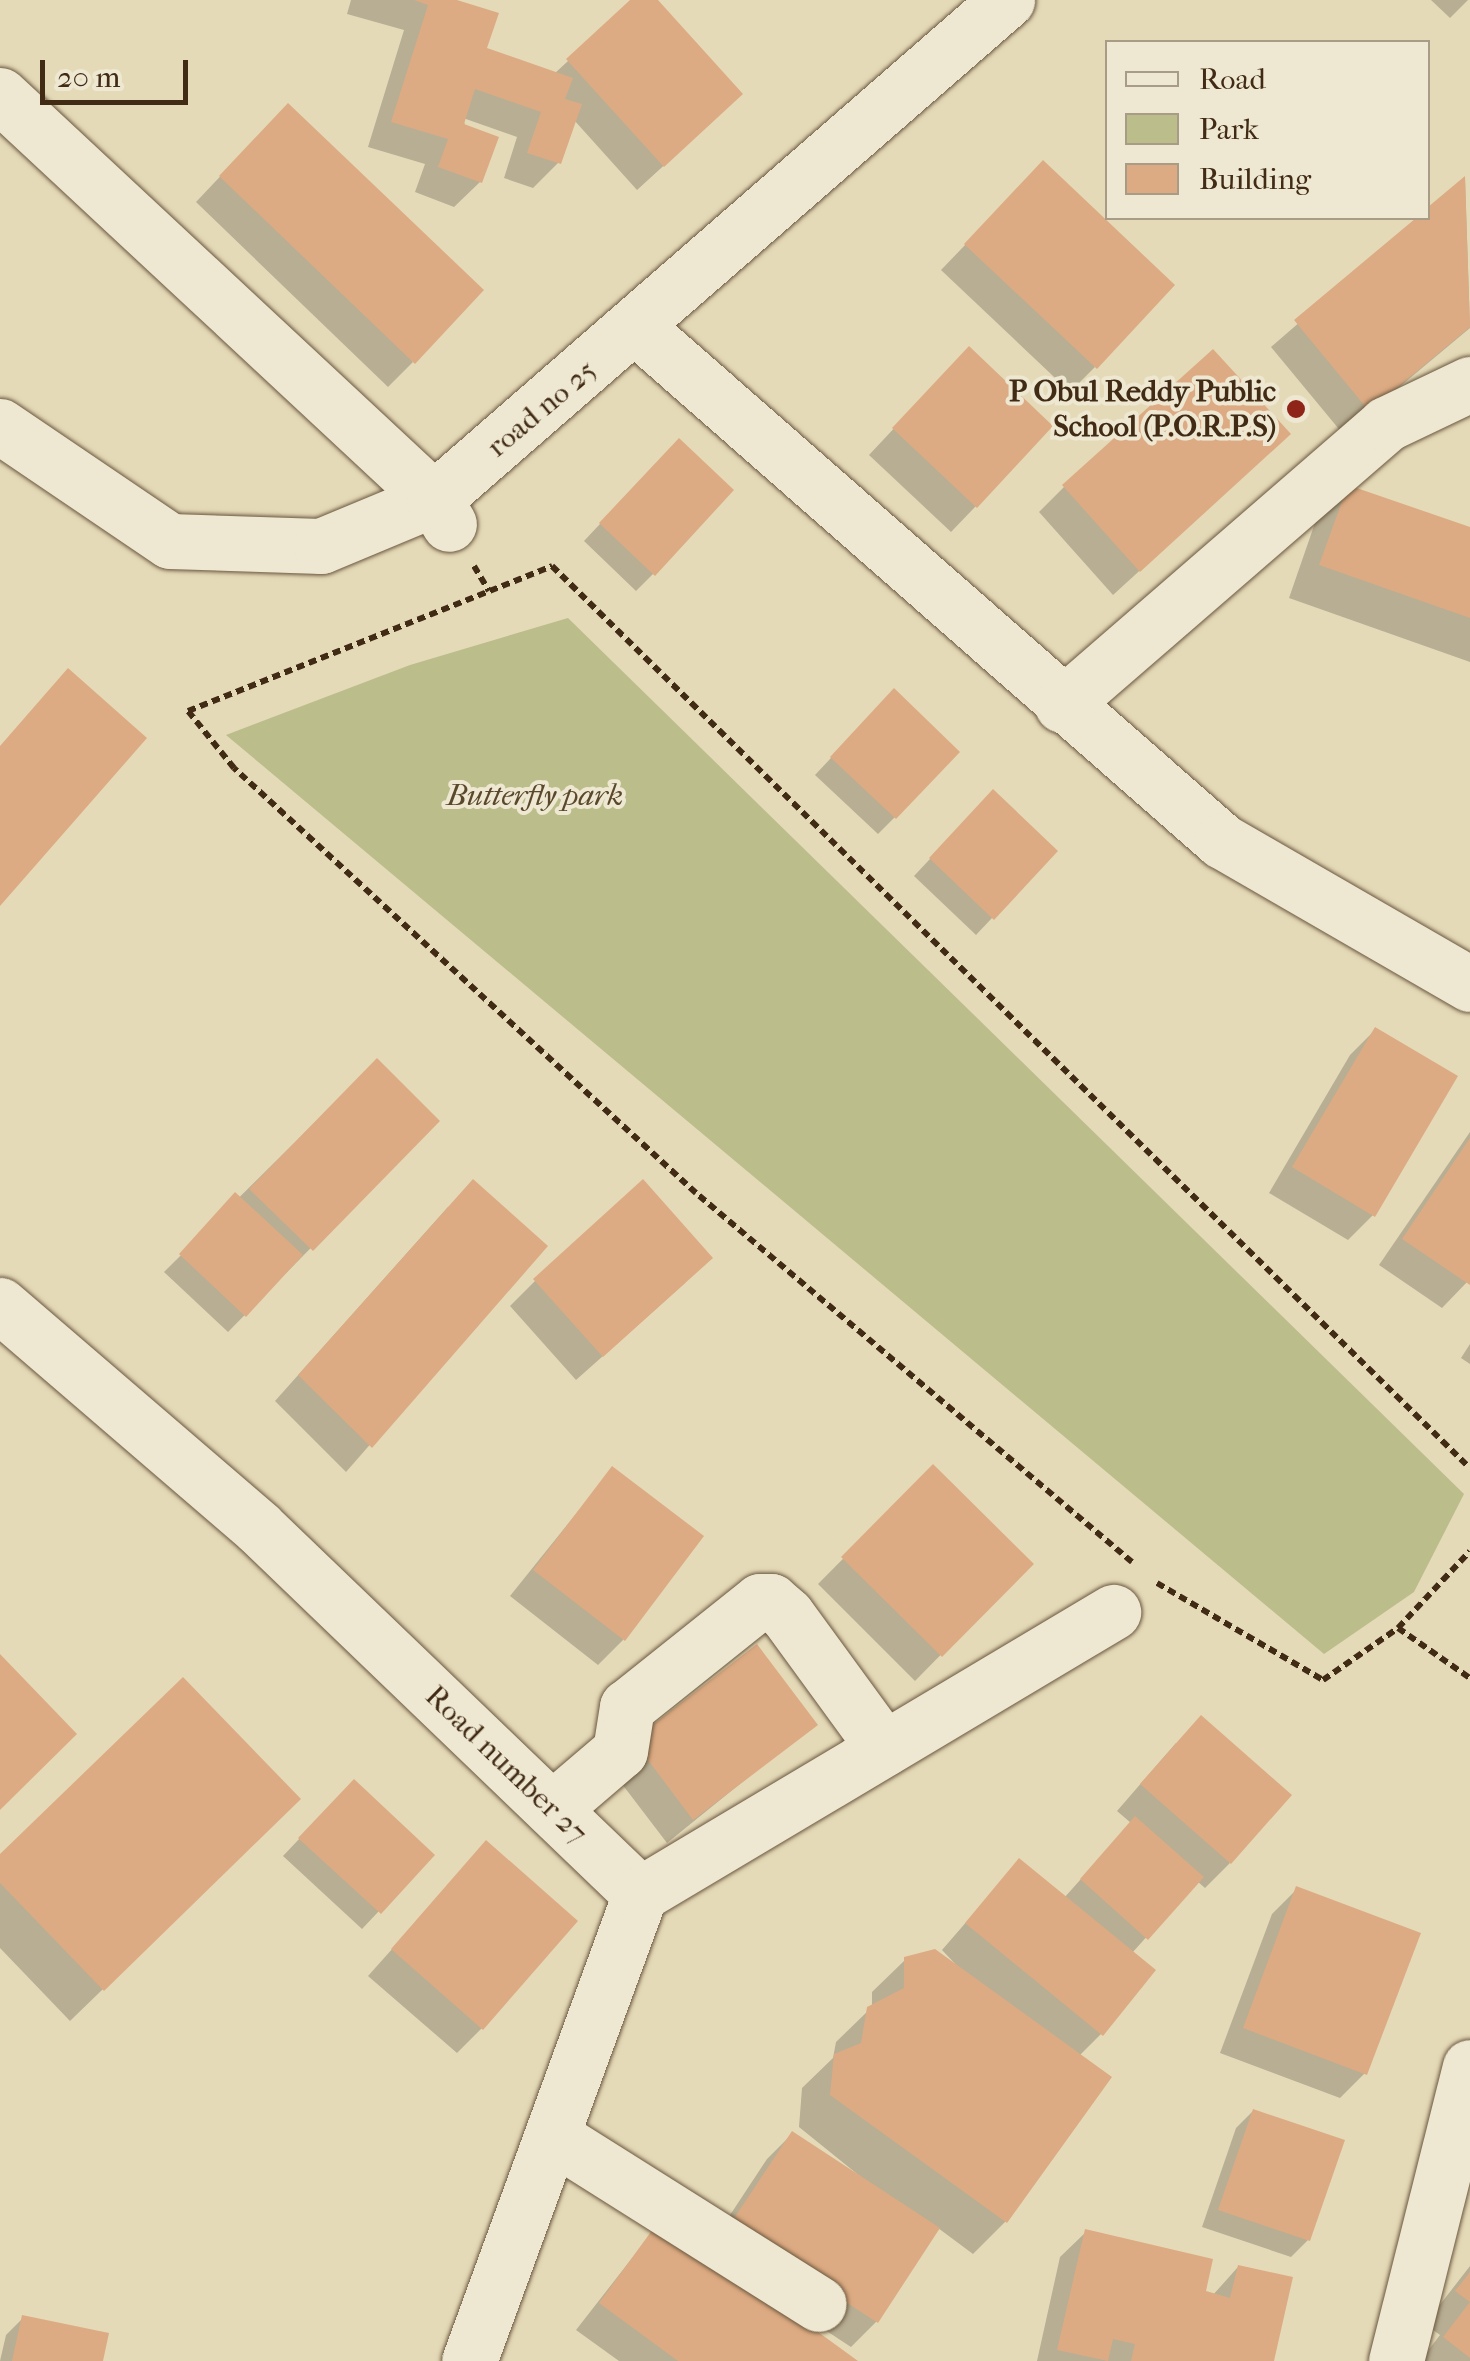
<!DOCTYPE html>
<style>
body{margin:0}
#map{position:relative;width:1470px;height:2361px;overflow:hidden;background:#e5dab8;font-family:"IM FELL French Canon",serif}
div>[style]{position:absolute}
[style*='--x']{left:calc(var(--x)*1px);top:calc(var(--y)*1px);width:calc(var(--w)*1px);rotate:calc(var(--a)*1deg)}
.green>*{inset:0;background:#bbbe8a}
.shadow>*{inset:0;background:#0003}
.building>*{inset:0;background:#ddab83}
.path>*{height:6px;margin-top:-3px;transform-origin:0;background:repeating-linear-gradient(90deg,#412b15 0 8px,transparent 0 13px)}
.roads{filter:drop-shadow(0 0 2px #6a573e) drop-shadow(0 0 2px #6a573e)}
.minor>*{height:55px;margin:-27.5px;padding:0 27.5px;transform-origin:27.5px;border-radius:27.5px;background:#eee7d1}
.dots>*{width:28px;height:28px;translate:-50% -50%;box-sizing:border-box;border:5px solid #eee7d1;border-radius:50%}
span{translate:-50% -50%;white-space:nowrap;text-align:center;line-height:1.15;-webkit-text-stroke:8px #eee7d1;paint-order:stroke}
.poi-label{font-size:30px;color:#412b15;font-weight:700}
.right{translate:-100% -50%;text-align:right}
.street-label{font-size:30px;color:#412b15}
.park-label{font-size:30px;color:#59482c;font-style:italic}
.legend{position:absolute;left:1105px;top:40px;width:325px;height:180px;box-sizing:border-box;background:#eee7d1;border:2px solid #a99c86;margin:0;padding:12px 18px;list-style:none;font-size:30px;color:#412b15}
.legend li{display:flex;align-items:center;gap:20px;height:50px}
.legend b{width:50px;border:2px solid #a99c86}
.scale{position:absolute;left:40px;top:60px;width:148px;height:45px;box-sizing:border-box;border:5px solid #412b15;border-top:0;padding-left:12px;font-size:30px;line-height:35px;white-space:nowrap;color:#412b15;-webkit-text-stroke:8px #eee7d1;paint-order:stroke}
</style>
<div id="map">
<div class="green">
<div style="clip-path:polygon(568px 618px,1464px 1494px,1414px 1592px,1324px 1654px,226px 735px,410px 665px)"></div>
</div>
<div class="shadow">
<div style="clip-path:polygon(351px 0,449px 0,484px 50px,554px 74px,634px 0,655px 0,715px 119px,637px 190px,574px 120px,558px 163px,533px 188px,504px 178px,517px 137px,463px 118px,480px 182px,454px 207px,415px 192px,425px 164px,368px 147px,404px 30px,347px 14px)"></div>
<div style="clip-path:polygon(1431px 0,1468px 0,1450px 18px)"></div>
<div style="clip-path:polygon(263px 131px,413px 362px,388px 387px,196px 202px)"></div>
<div style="clip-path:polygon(1465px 179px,1470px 328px,1343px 434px,1271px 347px)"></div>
<div style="clip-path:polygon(1019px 189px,1095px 367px,1070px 392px,941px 270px)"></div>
<div style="clip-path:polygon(944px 375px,976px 506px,951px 532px,869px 455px)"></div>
<div style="clip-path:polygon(662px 458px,653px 574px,636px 591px,584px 541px)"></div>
<div style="clip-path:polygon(1262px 459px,1113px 595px,1039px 512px,1064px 487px)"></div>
<div style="clip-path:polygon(1348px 488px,1470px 530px,1470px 662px,1289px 598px,1316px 520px)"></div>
<div style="clip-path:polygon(877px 709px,895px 817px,878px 834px,815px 775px)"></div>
<div style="clip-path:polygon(976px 810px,992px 918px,976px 935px,914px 876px)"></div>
<div style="clip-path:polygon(1375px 1030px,1373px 1215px,1348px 1240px,1269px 1193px,1350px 1055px)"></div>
<div style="clip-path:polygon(377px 1061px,436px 1121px,228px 1332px,164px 1272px)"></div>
<div style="clip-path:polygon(1470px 1132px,1470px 1279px,1442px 1308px,1379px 1265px)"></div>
<div style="clip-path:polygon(448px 1207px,544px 1246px,346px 1472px,275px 1401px)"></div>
<div style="clip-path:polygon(535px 1281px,685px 1283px,576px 1380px,510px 1306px)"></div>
<div style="clip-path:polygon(1470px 1344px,1470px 1364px,1461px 1358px)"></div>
<div style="clip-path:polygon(933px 1468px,1030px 1564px,915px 1681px,818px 1584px)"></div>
<div style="clip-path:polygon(612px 1469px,623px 1640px,598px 1665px,510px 1596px)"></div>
<div style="clip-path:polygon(814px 1724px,667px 1843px,609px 1767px,634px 1741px)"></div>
<div style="clip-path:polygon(1176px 1743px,1230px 1863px,1205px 1888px,1197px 1881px,1132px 1953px,1101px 2034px,1079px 2056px,1005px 2222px,973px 2254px,938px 2228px,876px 2322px,851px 2347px,761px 2288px,854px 2361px,619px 2361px,576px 2330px,661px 2221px,705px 2253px,767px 2159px,792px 2134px,877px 2190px,799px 2127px,802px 2088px,833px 2058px,836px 2042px,872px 2007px,872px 1992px,905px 1960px,963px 1972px,942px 1950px,1019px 1861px,1064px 1898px,1131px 1823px,1117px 1811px)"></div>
<div style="clip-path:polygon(337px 1799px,432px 1855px,362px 1929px,283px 1856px)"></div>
<div style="clip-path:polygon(266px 1831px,70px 2021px,0 1948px,0 1857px)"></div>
<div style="clip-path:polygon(486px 1844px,482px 2028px,457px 2053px,368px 1976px)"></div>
<div style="clip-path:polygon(1297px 1889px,1365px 2073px,1340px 2098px,1220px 2053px,1272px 1914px)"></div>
<div style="clip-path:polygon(1253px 2111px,1308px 2240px,1291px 2257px,1202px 2227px,1236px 2128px)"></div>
<div style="clip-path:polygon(1086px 2232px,1212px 2296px,1238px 2267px,1271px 2361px,1037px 2361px,1060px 2257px)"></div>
<div style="clip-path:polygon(1470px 2266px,1470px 2361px,1420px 2361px,1440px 2335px,1425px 2324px)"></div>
<div style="clip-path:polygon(23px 2318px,100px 2361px,0 2361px,6px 2335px)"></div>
</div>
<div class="building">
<div style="clip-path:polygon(414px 0,457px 0,499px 13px,487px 48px,573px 78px,565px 99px,582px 104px,561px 164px,527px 153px,541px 112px,475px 89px,464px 124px,499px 137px,482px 183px,438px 167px,448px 139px,391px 122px,428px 5px)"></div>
<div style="clip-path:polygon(630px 0,658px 0,743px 94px,664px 167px,566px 59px)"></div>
<div style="clip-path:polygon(288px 103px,484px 290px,415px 364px,219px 176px)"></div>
<div style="clip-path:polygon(1043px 160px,1175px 285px,1097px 369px,964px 244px)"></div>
<div style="clip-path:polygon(1465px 176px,1470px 327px,1369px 411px,1294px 320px,1416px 218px,1428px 218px,1428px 207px)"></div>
<div style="clip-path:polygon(969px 346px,1053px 426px,977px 508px,892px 428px)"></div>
<div style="clip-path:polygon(1213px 349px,1291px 434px,1140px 572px,1062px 485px)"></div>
<div style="clip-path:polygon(679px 438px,734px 490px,655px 576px,599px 523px)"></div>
<div style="clip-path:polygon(1348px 485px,1470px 527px,1470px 618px,1319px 565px)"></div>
<div style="clip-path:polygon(68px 668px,147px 738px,0 906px,0 746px)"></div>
<div style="clip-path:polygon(894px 688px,960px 752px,896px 819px,830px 757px)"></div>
<div style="clip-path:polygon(993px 789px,1058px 851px,994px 920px,929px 858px)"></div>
<div style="clip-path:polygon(1375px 1027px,1458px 1076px,1375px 1217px,1292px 1167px)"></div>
<div style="clip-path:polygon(377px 1058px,440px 1121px,313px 1251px,249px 1189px)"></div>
<div style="clip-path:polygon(1470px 1138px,1470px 1285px,1402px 1239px)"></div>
<div style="clip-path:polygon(473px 1179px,548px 1246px,372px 1448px,298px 1375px)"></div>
<div style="clip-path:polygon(643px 1179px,713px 1258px,603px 1357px,533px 1279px)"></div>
<div style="clip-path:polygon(235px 1192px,303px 1255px,246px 1317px,179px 1254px)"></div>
<div style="clip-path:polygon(933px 1464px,1034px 1564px,942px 1657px,841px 1557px)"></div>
<div style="clip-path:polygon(612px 1466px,704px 1536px,625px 1641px,533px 1570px)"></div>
<div style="clip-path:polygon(757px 1644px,818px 1725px,693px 1820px,633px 1740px)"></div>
<div style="clip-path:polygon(0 1654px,77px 1734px,0 1810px)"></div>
<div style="clip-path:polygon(183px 1677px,301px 1799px,104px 1991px,0 1883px,0 1854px)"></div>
<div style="clip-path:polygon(1201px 1715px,1292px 1795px,1231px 1864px,1140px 1784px)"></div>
<div style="clip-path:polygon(354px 1779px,435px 1855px,381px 1914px,298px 1838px)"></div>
<div style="clip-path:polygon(1135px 1816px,1204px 1877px,1148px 1940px,1080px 1879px)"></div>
<div style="clip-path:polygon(486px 1840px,578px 1921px,483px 2030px,391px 1949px)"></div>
<div style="clip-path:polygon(1019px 1858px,1156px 1970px,1103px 2036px,965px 1923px)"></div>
<div style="clip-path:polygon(1296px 1886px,1421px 1933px,1367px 2075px,1243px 2028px)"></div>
<div style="clip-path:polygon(935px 1949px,1112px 2077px,1007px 2223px,830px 2095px,834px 2054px,861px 2043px,867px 2007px,904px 1988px,904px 1957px)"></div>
<div style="clip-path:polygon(1253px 2109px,1345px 2140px,1310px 2241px,1218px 2210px)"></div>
<div style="clip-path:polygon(792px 2131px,940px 2228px,878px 2323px,729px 2226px)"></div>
<div style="clip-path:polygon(661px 2218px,858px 2361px,678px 2361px,599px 2303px)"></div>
<div style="clip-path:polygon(1085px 2229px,1213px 2259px,1206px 2291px,1230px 2298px,1238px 2265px,1293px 2277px,1274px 2361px,1131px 2361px,1135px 2344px,1113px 2339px,1108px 2361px,1057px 2350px)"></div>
<div style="clip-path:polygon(1470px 2272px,1470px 2302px,1455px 2291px)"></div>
<div style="clip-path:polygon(1470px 2302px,1470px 2358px,1443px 2337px)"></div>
<div style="clip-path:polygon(22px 2315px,109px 2333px,103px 2361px,12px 2361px)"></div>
</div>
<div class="path">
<div style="--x:474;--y:566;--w:29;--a:59"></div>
<div style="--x:1132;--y:1562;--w:571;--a:-139.76"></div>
<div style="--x:696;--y:1193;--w:628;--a:-137.39"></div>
<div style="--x:234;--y:768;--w:73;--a:-128.9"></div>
<div style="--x:188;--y:711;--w:392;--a:-21.7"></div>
<div style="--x:552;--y:566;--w:1287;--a:44.5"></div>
<div style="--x:1157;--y:1583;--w:192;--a:30.3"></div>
<div style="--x:1323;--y:1680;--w:91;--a:-34.7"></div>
<div style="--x:1398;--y:1628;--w:105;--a:-46.9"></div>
<div style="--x:1398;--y:1628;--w:88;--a:34.8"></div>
</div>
<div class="roads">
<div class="minor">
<div style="--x:0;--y:95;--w:593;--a:42.95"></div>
<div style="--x:434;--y:499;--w:29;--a:59"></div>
<div style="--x:637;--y:328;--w:778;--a:41.25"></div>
<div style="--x:1222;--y:841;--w:286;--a:30"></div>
<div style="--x:0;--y:426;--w:205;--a:34.1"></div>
<div style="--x:170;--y:541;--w:151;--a:1.9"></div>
<div style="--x:321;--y:546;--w:122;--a:-22.6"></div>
<div style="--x:434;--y:499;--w:760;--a:-41.05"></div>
<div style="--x:1062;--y:705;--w:429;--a:-40.9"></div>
<div style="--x:1386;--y:424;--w:93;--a:-25.5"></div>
<div style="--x:0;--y:1305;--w:340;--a:40.7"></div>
<div style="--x:258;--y:1527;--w:530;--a:43.85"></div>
<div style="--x:640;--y:1894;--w:497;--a:110.1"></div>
<div style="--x:552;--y:1809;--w:89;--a:-40.5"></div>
<div style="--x:620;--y:1751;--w:45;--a:-81"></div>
<div style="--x:627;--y:1707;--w:170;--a:-38.6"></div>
<div style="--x:760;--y:1601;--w:11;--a:0"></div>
<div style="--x:771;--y:1601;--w:21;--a:41"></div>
<div style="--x:787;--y:1615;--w:165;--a:53.9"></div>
<div style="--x:640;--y:1894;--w:551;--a:-30.8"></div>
<div style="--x:552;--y:2136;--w:315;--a:32.2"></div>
<div style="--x:1396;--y:2361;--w:303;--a:-75.9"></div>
</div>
</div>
<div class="dots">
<div style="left:1296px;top:409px;background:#8f2418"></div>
</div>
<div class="poi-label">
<span class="right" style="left:1276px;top:409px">P Obul Reddy Public<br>School (P.O.R.P.S)</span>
</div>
<div class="street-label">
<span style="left:542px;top:409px;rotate:-40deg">road no 25</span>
<span style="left:506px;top:1765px;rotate:44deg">Road number 27</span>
</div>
<div class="park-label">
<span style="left:535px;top:796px">Butterfly park</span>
</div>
<ul class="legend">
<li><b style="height:12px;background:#eee7d1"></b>Road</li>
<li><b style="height:28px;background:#bbbe8a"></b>Park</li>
<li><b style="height:28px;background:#ddab83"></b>Building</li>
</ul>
<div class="scale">20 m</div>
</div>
